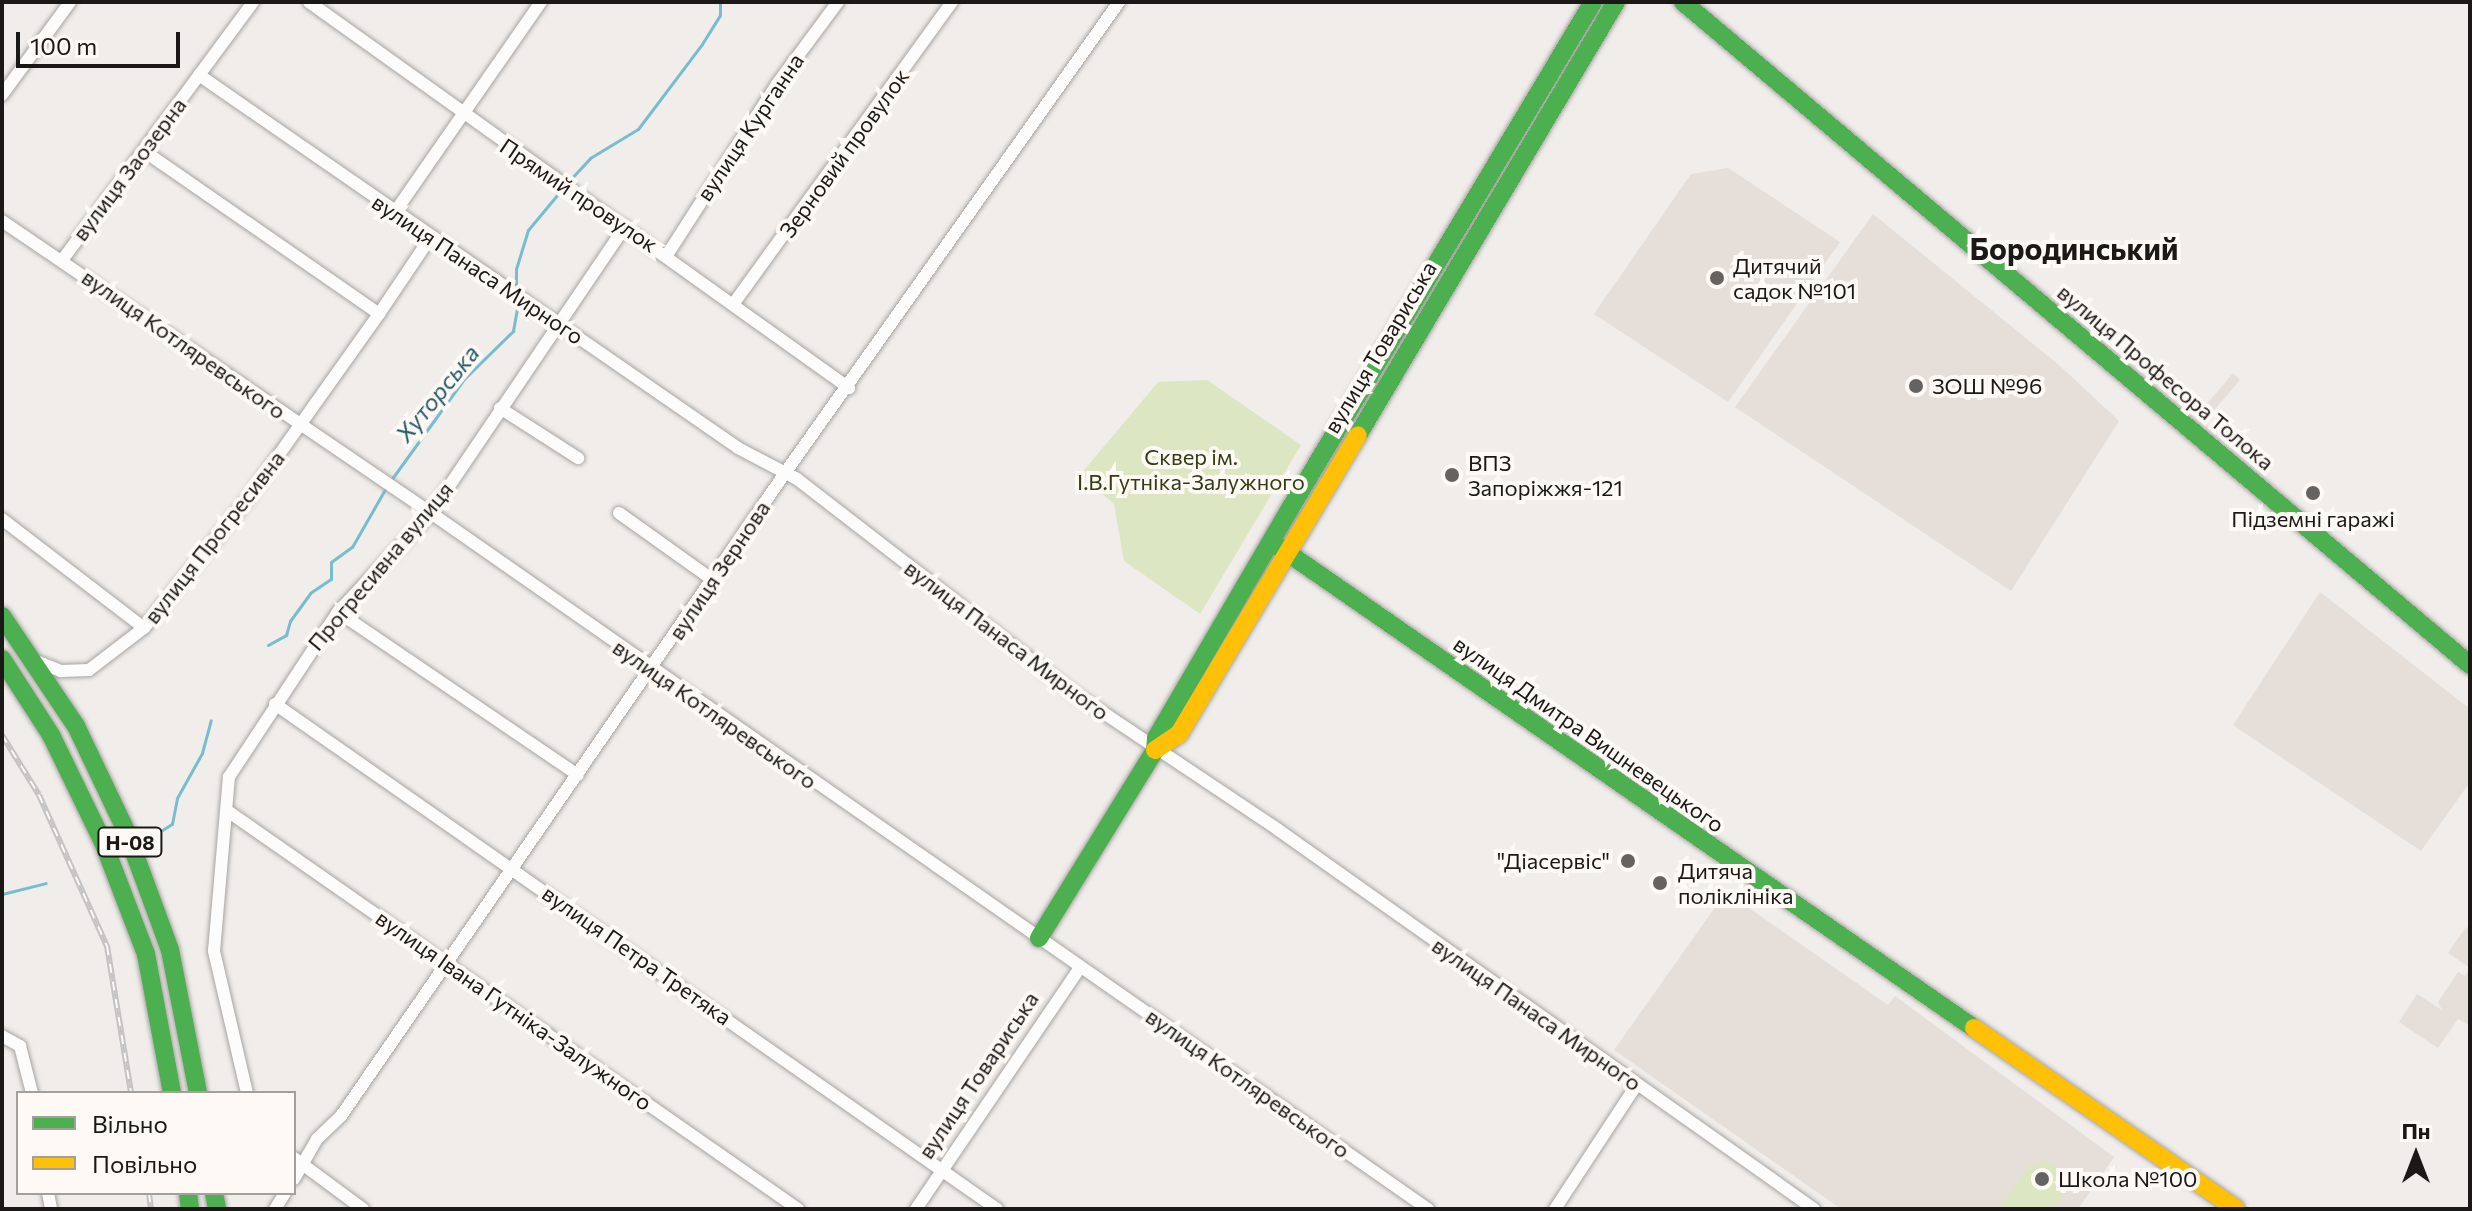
<!DOCTYPE html>
<meta charset="utf-8">
<style>
body{margin:0}
#map{position:relative;width:2472px;height:1211px;overflow:hidden;background:#f0edea;font-family:Commissioner,sans-serif}
div>[style]{position:absolute}
[style*='--x']{left:calc(var(--x)*1px);top:calc(var(--y)*1px);width:calc(var(--w)*1px);rotate:calc(var(--a)*1deg)}
.built>*{inset:0;background:#e6ded8}
.green>*{inset:0;background:#dde6c2}
.stream>*{height:3px;margin:-1.5px;padding:0 1.5px;transform-origin:1.5px;border-radius:1.5px;background:#78bdcf}
.roads{filter:drop-shadow(0 0 2px #a7a4a2) drop-shadow(0 0 2px #a7a4a2)}
.street>*{height:12px;margin:-6px;padding:0 6px;transform-origin:6px;border-radius:6px;background:#fdfcfc}
.fast>*{height:18px;margin:-9px;padding:0 9px;transform-origin:9px;border-radius:9px;background:#4caf50}
.slow>*{height:18px;margin:-9px;padding:0 9px;transform-origin:9px;border-radius:9px;background:#ffc107}
.rail>*{height:6px;margin-top:-3px;transform-origin:0;background:repeating-linear-gradient(90deg,#fff9f5 0 9px,#c4c3c3 0 18px);box-sizing:border-box;border-block:2px solid #c4c3c3}
.dots>*{width:22px;height:22px;translate:-50% -50%;box-sizing:border-box;border:4px solid #fff9f5;border-radius:50%}
span{translate:-50% -50%;white-space:nowrap;text-align:center;line-height:1.15;-webkit-text-stroke:8px #fff9f5;paint-order:stroke}
.shield-label span{padding:2px 6px;background:#fff9f5;border:2px solid;border-radius:6px;-webkit-text-stroke-width:0}
.shield-label{font-size:20px;color:#1a1917;font-weight:700}
.street-label{font-size:22px;color:#1a1917}
.poi-label{font-size:22px;color:#1a1917}
.left{translate:0 -50%;text-align:left}
.right{translate:-100% -50%;text-align:right}
.park-label{font-size:22px;color:#323d15}
.water-label{font-size:24px;color:#225969;font-style:italic}
.district-label{font-size:30px;color:#1a1917;font-weight:700}
.frame{position:absolute;inset:0;border:4px solid #1a1917;pointer-events:none}
.legend{position:absolute;left:16px;top:1091px;width:280px;height:104px;box-sizing:border-box;background:#fff9f5;border:2px solid #a39f9c;margin:0;padding:10px 14px;list-style:none;font-size:24px;color:#1a1917}
.legend li{display:flex;align-items:center;gap:16px;height:40px}
.legend b{width:40px;border:2px solid #a39f9c}
.north{position:absolute;left:2376px;top:1115px;width:80px;height:80px;-webkit-text-stroke:6px #fff9f5;paint-order:stroke;rotate:0deg;font-size:22px;font-weight:700;line-height:32px;text-align:center;color:#1a1917}
.north::after{content:'';display:block;margin:auto;width:28px;height:36px;background:#1a1917;clip-path:polygon(50% 0,100% 100%,50% 72%,0 100%)}
.scale{position:absolute;left:16px;top:32px;width:164px;height:36px;box-sizing:border-box;border:4px solid #1a1917;border-top:0;padding-left:10px;font-size:24px;line-height:28px;white-space:nowrap;color:#1a1917;-webkit-text-stroke:6px #fff9f5;paint-order:stroke}
</style>
<div id="map">
<div class="built">
<div style="clip-path:polygon(1728px 168px,1840px 242px,1728px 402px,1594px 314px,1691px 174px)"></div>
<div style="clip-path:polygon(1873px 214px,2059px 365px,2119px 421px,2011px 591px,1735px 407px)"></div>
<div style="clip-path:polygon(2233px 373px,2240px 380px,2204px 422px,2196px 417px)"></div>
<div style="clip-path:polygon(2320px 592px,2470px 709px,2470px 782px,2421px 851px,2233px 725px)"></div>
<div style="clip-path:polygon(1726px 892px,1888px 1005px,1895px 996px,2114px 1157px,2078px 1209px,1841px 1209px,1614px 1050px)"></div>
<div style="clip-path:polygon(2466px 927px,2470px 930px,2470px 968px,2448px 953px)"></div>
<div style="clip-path:polygon(2470px 968px,2470px 1026px,2458px 1019px,2438px 1048px,2399px 1022px,2417px 994px,2442px 1010px,2438px 1002px,2458px 972px,2465px 976px)"></div>
</div>
<div class="green">
<div style="clip-path:polygon(1207px 380px,1301px 445px,1200px 614px,1124px 561px,1114px 504px,1080px 475px,1158px 382px)"></div>
<div style="clip-path:polygon(2045px 1161px,2060px 1169px,2067px 1189px,2053px 1209px,1998px 1209px,2028px 1166px)"></div>
</div>
<div class="stream">
<div style="--x:567;--y:183;--w:34;--a:-47"></div>
<div style="--x:590;--y:158;--w:56;--a:-31.1"></div>
<div style="--x:638;--y:129;--w:106;--a:-53"></div>
<div style="--x:702;--y:44;--w:34;--a:-58"></div>
<div style="--x:720;--y:15;--w:13;--a:-90"></div>
<div style="--x:516;--y:291;--w:22;--a:-90"></div>
<div style="--x:516;--y:269;--w:41;--a:-72.9"></div>
<div style="--x:528;--y:230;--w:53;--a:-50.3"></div>
<div style="--x:391;--y:480;--w:125;--a:-54.1"></div>
<div style="--x:464;--y:379;--w:69;--a:-44.4"></div>
<div style="--x:513;--y:331;--w:29;--a:-80"></div>
<div style="--x:268;--y:645;--w:21;--a:-29"></div>
<div style="--x:286;--y:635;--w:15;--a:-74"></div>
<div style="--x:290;--y:621;--w:34;--a:-54"></div>
<div style="--x:310;--y:593;--w:25;--a:-34"></div>
<div style="--x:331;--y:579;--w:17;--a:-90"></div>
<div style="--x:331;--y:562;--w:26;--a:-36"></div>
<div style="--x:352;--y:547;--w:70;--a:-60.2"></div>
<div style="--x:159;--y:832;--w:15;--a:-32"></div>
<div style="--x:172;--y:824;--w:26;--a:-79"></div>
<div style="--x:177;--y:798;--w:51;--a:-60.9"></div>
<div style="--x:202;--y:753;--w:34;--a:-75"></div>
<div style="--x:2;--y:894;--w:45;--a:-14"></div>
</div>
<div class="roads">
<div class="street">
<div style="--x:309;--y:2;--w:664;--a:35.56"></div>
<div style="--x:199;--y:75;--w:655;--a:34.68"></div>
<div style="--x:738;--y:448;--w:67;--a:27.7"></div>
<div style="--x:797;--y:479;--w:350;--a:37.7"></div>
<div style="--x:1074;--y:693;--w:244;--a:33.8"></div>
<div style="--x:1277;--y:829;--w:658;--a:35.28"></div>
<div style="--x:2;--y:95;--w:115;--a:-53.8"></div>
<div style="--x:144;--y:151;--w:286;--a:34.7"></div>
<div style="--x:379;--y:314;--w:92;--a:-56.1"></div>
<div style="--x:395;--y:212;--w:256;--a:-55.2"></div>
<div style="--x:2;--y:221;--w:519;--a:34.24"></div>
<div style="--x:431;--y:513;--w:1216;--a:34.92"></div>
<div style="--x:667;--y:255;--w:203;--a:-57.2"></div>
<div style="--x:777;--y:84;--w:102;--a:-53.4"></div>
<div style="--x:63;--y:259;--w:320;--a:-53.5"></div>
<div style="--x:734;--y:303;--w:372;--a:-54.1"></div>
<div style="--x:500;--y:408;--w:93;--a:32.7"></div>
<div style="--x:619;--y:513;--w:115;--a:35.5"></div>
<div style="--x:2;--y:519;--w:179;--a:37.5"></div>
<div style="--x:338;--y:612;--w:290;--a:34.2"></div>
<div style="--x:36;--y:661;--w:27;--a:22"></div>
<div style="--x:61;--y:671;--w:28;--a:-2"></div>
<div style="--x:89;--y:670;--w:69;--a:-37.4"></div>
<div style="--x:144;--y:628;--w:163;--a:-51.2"></div>
<div style="--x:246;--y:501;--w:229;--a:-54.6"></div>
<div style="--x:275;--y:704;--w:881;--a:34.97"></div>
<div style="--x:229;--y:812;--w:694;--a:34.9"></div>
<div style="--x:2;--y:1036;--w:21;--a:29"></div>
<div style="--x:20;--y:1046;--w:49;--a:75.7"></div>
<div style="--x:247;--y:1093;--w:146;--a:-103.1"></div>
<div style="--x:214;--y:951;--w:175;--a:-85.1"></div>
<div style="--x:229;--y:777;--w:198;--a:-56.6"></div>
<div style="--x:338;--y:612;--w:136;--a:-46.8"></div>
<div style="--x:431;--y:513;--w:346;--a:-55.9"></div>
<div style="--x:294;--y:1158;--w:86;--a:36.5"></div>
<div style="--x:294;--y:1179;--w:46;--a:-60.1"></div>
<div style="--x:317;--y:1139;--w:33;--a:-44"></div>
<div style="--x:341;--y:1116;--w:781;--a:-55.37"></div>
<div style="--x:785;--y:473;--w:577;--a:-54.66"></div>
<div style="--x:48;--y:1193;--w:16;--a:79"></div>
<div style="--x:275;--y:1209;--w:19;--a:-58"></div>
<div style="--x:916;--y:1209;--w:292;--a:-55.8"></div>
<div style="--x:1555;--y:1209;--w:149;--a:-56.7"></div>
</div>
<div class="fast">
<div style="--x:1683;--y:2;--w:1029;--a:40.11"></div>
<div style="--x:1358;--y:435;--w:504;--a:-59.21"></div>
<div style="--x:1272;--y:542;--w:854;--a:34.7"></div>
<div style="--x:2;--y:616;--w:133;--a:56.1"></div>
<div style="--x:76;--y:726;--w:119;--a:64.5"></div>
<div style="--x:127;--y:833;--w:125;--a:69.8"></div>
<div style="--x:170;--y:950;--w:146;--a:78.9"></div>
<div style="--x:2;--y:659;--w:90;--a:57.2"></div>
<div style="--x:51;--y:735;--w:119;--a:64.1"></div>
<div style="--x:103;--y:842;--w:120;--a:69"></div>
<div style="--x:146;--y:954;--w:141;--a:79.4"></div>
<div style="--x:1039;--y:938;--w:221;--a:-58.3"></div>
<div style="--x:1155;--y:750;--w:12;--a:-85"></div>
<div style="--x:1156;--y:738;--w:268;--a:-59.7"></div>
<div style="--x:1291;--y:507;--w:588;--a:-59.12"></div>
<div style="--x:188;--y:1193;--w:16;--a:83"></div>
<div style="--x:214;--y:1193;--w:16;--a:79"></div>
</div>
<div class="slow">
<div style="--x:1155;--y:750;--w:29;--a:-34"></div>
<div style="--x:1179;--y:734;--w:348;--a:-59.1"></div>
<div style="--x:1974;--y:1028;--w:318;--a:34.6"></div>
</div>
</div>
<div class="rail">
<div style="--x:2;--y:735;--w:70;--a:58.3"></div>
<div style="--x:39;--y:795;--w:166;--a:65.8"></div>
<div style="--x:107;--y:946;--w:149;--a:80.7"></div>
<div style="--x:149;--y:1193;--w:16;--a:83"></div>
</div>
<div class="dots">
<div style="left:1717px;top:278px;background:#656361"></div>
<div style="left:1916px;top:386px;background:#656361"></div>
<div style="left:1452px;top:475px;background:#656361"></div>
<div style="left:2313px;top:493px;background:#656361"></div>
<div style="left:1628px;top:861px;background:#656361"></div>
<div style="left:1660px;top:883px;background:#656361"></div>
<div style="left:2042px;top:1179px;background:#656361"></div>
</div>
<div class="shield-label">
<span style="left:130px;top:842px">Н-08</span>
</div>
<div class="street-label">
<span style="left:750px;top:127px;rotate:-56deg">вулиця Курганна</span>
<span style="left:844px;top:153px;rotate:-54deg">Зерновий провулок</span>
<span style="left:129px;top:169px;rotate:-53deg">вулиця Заозерна</span>
<span style="left:579px;top:195px;rotate:34deg">Прямий провулок</span>
<span style="left:478px;top:269px;rotate:34deg">вулиця Панаса Мирного</span>
<span style="left:184px;top:344px;rotate:35deg">вулиця Котляревського</span>
<span style="left:1380px;top:347px;rotate:-59deg">вулиця Товариська</span>
<span style="left:2166px;top:377px;rotate:40deg">вулиця Професора Толока</span>
<span style="left:214px;top:537px;rotate:-52deg">вулиця Прогресивна</span>
<span style="left:380px;top:566px;rotate:-50deg">Прогресивна вулиця</span>
<span style="left:719px;top:570px;rotate:-56deg">вулиця Зернова</span>
<span style="left:1007px;top:640px;rotate:37deg">вулиця Панаса Мирного</span>
<span style="left:715px;top:714px;rotate:35deg">вулиця Котляревського</span>
<span style="left:1589px;top:734px;rotate:35deg">вулиця Дмитра Вишневецького</span>
<span style="left:637px;top:955px;rotate:35deg">вулиця Петра Третяка</span>
<span style="left:514px;top:1010px;rotate:35deg">вулиця Івана Гутніка-Залужного</span>
<span style="left:1537px;top:1014px;rotate:35deg">вулиця Панаса Мирного</span>
<span style="left:978px;top:1075px;rotate:-56deg">вулиця Товариська</span>
<span style="left:1248px;top:1083px;rotate:35deg">вулиця Котляревського</span>
</div>
<div class="poi-label">
<span class="left" style="left:1733px;top:278px">Дитячий<br>садок №101</span>
<span class="left" style="left:1932px;top:386px">ЗОШ №96</span>
<span class="left" style="left:1468px;top:475px">ВПЗ<br>Запоріжжя-121</span>
<span style="left:2313px;top:519px">Підземні гаражі</span>
<span class="right" style="left:1610px;top:861px">"Діасервіс"</span>
<span class="left" style="left:1678px;top:883px">Дитяча<br>поліклініка</span>
<span class="left" style="left:2058px;top:1179px">Школа №100</span>
</div>
<div class="park-label">
<span style="left:1191px;top:469px">Сквер ім.<br>І.В.Гутніка-Залужного</span>
</div>
<div class="water-label">
<span style="left:437px;top:393px;rotate:-51deg">Хуторська</span>
</div>
<div class="district-label">
<span style="left:2074px;top:248px">Бородинський</span>
</div>
<div class="frame"></div>
<ul class="legend">
<li><b style="height:10px;background:#4caf50"></b>Вільно</li>
<li><b style="height:10px;background:#ffc107"></b>Повільно</li>
</ul>
<div class="north">Пн</div>
<div class="scale">100 m</div>
</div>
